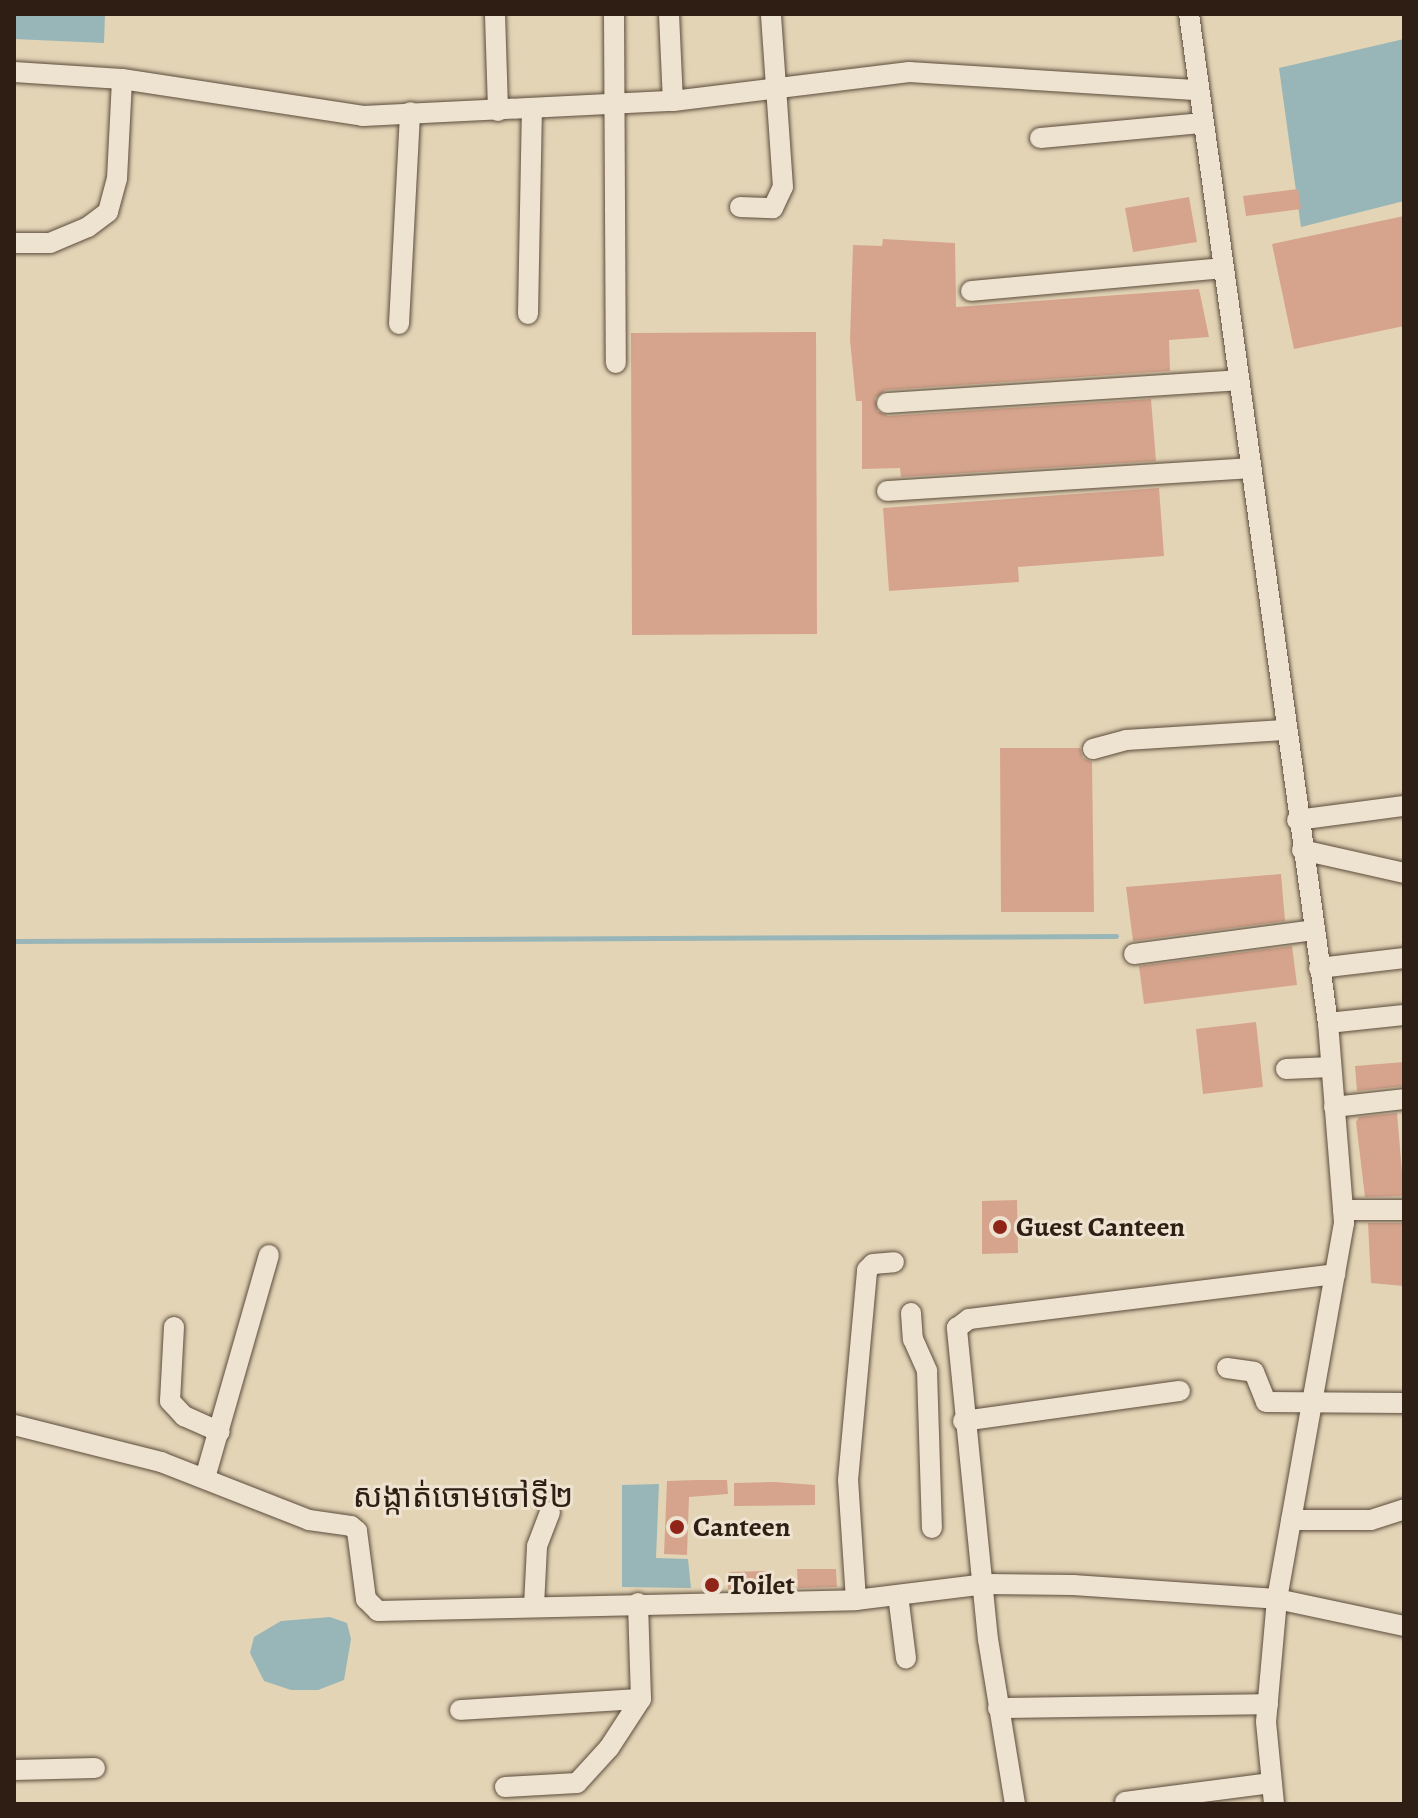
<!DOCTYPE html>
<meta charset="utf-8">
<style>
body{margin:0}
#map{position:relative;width:1418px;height:1818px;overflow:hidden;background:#e3d4b6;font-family:Alegreya,"Noto Sans Khmer",serif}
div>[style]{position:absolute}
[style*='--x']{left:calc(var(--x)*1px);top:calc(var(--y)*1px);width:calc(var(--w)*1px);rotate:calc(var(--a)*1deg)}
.water>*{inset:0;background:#98b6b7}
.stream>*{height:5px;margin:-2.5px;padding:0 2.5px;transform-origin:2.5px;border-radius:2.5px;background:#98b6b7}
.building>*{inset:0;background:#d6a48d}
.roads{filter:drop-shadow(0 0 2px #5c4c3c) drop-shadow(0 0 2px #5c4c3c)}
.minor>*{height:20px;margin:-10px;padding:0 10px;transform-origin:10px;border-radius:10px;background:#ede3d0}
.dots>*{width:22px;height:22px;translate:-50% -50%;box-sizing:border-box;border:4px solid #ede3d0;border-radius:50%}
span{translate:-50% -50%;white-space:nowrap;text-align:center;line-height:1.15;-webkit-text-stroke:6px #ede3d0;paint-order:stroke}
.poi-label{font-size:28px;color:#2f1e14;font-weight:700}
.left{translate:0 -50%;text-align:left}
.quarter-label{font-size:32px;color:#2f1e14}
.frame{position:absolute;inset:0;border:16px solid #2f1e14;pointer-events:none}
</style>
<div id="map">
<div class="water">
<div style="clip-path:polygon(14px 14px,105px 14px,104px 43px,14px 39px)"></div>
<div style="clip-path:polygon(1404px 39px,1404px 201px,1301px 227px,1279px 68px)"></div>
<div style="clip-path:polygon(659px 1484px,656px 1558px,688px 1559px,691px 1588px,622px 1587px,622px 1485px)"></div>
<div style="clip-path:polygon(330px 1617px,347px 1623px,351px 1639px,344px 1680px,318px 1690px,291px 1690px,264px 1681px,250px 1653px,254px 1637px,281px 1621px)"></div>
</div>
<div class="stream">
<div style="--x:14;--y:941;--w:1102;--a:-0.26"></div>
</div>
<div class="building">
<div style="clip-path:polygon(1298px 189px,1301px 209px,1246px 216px,1243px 196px)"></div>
<div style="clip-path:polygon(1189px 197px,1197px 242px,1133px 252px,1125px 208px)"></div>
<div style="clip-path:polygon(1404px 216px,1404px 326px,1294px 349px,1272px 244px)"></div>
<div style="clip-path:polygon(883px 239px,955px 243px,956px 307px,1199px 289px,1209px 337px,1169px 340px,1170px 371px,886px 390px,875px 398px,877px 411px,888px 416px,1151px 399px,1156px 461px,901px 477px,900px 468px,862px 469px,862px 401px,856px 401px,850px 340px,853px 245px,882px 246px)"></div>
<div style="clip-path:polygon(816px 332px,817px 634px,632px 635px,631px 333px)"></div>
<div style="clip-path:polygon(1159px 488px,1164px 556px,1018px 567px,1019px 582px,889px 591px,883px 508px)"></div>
<div style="clip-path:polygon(1000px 748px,1080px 748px,1083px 758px,1092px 762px,1094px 912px,1001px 912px)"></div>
<div style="clip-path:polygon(1281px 874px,1285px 921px,1133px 941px,1126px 887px)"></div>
<div style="clip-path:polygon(1292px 946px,1297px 985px,1144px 1004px,1139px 966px)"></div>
<div style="clip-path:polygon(1256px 1022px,1263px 1087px,1203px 1094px,1196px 1029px)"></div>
<div style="clip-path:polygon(1404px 1062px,1404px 1086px,1357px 1091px,1355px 1066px)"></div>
<div style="clip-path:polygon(1397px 1113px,1404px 1196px,1365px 1197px,1356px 1122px,1359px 1117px)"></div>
<div style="clip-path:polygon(1017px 1200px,1018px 1253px,982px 1254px,982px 1201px)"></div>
<div style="clip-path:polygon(1368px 1223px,1404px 1223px,1404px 1286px,1371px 1283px)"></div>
<div style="clip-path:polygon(697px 1480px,727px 1480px,728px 1494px,689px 1497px,687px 1555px,664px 1554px,667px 1481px)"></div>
<div style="clip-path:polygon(775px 1482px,815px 1485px,815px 1505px,734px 1506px,734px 1483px)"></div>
<div style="clip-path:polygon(797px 1569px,836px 1569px,837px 1587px,798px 1588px)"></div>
<div style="clip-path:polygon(766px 1571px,766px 1589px,728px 1590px,728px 1572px)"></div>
</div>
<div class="roads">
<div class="minor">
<div style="--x:495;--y:14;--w:97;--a:88.2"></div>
<div style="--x:614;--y:14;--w:349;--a:89.7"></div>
<div style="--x:669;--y:14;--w:87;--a:87.4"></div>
<div style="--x:1189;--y:14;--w:1019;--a:82.16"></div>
<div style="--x:1328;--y:1023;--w:201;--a:85.4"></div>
<div style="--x:1344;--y:1223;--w:382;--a:100.1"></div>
<div style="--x:1277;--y:1599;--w:123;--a:95.1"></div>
<div style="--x:1266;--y:1722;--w:82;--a:84.4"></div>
<div style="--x:14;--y:72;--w:108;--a:3.7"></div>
<div style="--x:122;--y:79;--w:244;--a:8.7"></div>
<div style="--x:363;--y:116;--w:310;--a:-2.8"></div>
<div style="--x:673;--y:101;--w:238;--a:-7"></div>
<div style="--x:909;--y:72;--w:290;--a:3.6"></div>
<div style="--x:1040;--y:138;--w:162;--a:-5.3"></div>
<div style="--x:740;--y:207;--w:33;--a:2"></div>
<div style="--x:773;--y:208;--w:23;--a:-65"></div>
<div style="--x:783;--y:187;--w:173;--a:-94"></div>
<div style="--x:14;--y:243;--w:36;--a:0"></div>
<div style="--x:50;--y:243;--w:41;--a:-22.8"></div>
<div style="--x:88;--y:227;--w:25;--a:-37"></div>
<div style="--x:108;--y:212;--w:34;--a:-75"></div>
<div style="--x:117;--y:179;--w:100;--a:-87.1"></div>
<div style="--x:971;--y:291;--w:252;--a:-5.2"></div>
<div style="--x:528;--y:314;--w:205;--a:-88.9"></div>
<div style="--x:399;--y:324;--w:212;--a:-87"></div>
<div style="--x:887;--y:403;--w:353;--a:-3.7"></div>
<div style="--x:887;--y:491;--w:364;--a:-3.6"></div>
<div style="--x:1093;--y:749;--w:34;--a:-15"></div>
<div style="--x:1126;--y:740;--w:158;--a:-3.6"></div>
<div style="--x:1297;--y:820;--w:108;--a:-7.5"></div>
<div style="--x:1302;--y:850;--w:105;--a:12.7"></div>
<div style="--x:1134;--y:954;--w:181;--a:-7.6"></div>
<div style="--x:1319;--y:968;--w:86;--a:-6.7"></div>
<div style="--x:1328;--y:1023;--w:76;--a:-6"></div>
<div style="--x:1286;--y:1069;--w:45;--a:-2.5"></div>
<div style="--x:1334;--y:1107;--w:70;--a:-6.5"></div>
<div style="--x:1343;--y:1210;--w:61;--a:0"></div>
<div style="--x:911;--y:1313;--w:26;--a:86"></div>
<div style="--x:913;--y:1339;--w:35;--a:66"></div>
<div style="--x:927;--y:1371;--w:157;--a:88.2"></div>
<div style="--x:174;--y:1327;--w:74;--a:93.1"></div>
<div style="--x:170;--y:1401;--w:21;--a:47"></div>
<div style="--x:184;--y:1416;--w:39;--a:24"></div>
<div style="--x:1227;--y:1368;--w:27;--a:8"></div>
<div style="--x:1254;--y:1372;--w:32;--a:68"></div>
<div style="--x:1266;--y:1402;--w:138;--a:0.4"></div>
<div style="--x:963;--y:1421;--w:219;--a:-7.9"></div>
<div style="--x:14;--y:1425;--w:152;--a:14.1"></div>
<div style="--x:161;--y:1462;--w:159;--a:21.4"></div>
<div style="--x:309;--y:1520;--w:42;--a:8.1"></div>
<div style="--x:351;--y:1526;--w:8;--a:40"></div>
<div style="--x:357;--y:1531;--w:69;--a:82.5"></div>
<div style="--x:366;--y:1599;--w:17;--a:45"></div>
<div style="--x:378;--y:1611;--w:478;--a:-1.3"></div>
<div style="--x:856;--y:1600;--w:131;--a:-7"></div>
<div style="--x:986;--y:1584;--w:87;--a:0.7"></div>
<div style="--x:1073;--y:1585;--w:204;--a:3.9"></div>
<div style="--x:1277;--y:1599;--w:130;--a:12"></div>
<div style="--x:205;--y:1478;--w:232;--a:-74"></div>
<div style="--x:1291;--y:1520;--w:80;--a:0"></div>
<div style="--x:1371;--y:1520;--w:35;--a:-18"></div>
<div style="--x:898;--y:1595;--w:64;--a:82.8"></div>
<div style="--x:856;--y:1600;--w:120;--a:-93.8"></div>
<div style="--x:848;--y:1480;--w:211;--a:-84.8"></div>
<div style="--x:867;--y:1270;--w:8;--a:-45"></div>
<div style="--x:873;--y:1264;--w:21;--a:-5"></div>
<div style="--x:534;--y:1606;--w:60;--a:-87.1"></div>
<div style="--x:537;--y:1546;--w:36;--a:-69"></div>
<div style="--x:998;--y:1708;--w:270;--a:-0.8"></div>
<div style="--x:460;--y:1710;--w:181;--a:-3.5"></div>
<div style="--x:14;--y:1770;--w:81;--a:-1.4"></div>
<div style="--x:505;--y:1787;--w:72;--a:-3.2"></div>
<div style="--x:577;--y:1783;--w:47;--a:-47.6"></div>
<div style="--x:609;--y:1748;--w:59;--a:-56.9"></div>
<div style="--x:641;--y:1699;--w:96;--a:-91.8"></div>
<div style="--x:1125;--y:1802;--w:147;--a:-7.4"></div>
<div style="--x:1015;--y:1804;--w:166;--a:-99.3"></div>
<div style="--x:988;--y:1640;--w:314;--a:-95.7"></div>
<div style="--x:957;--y:1328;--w:15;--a:-37"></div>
<div style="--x:969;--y:1319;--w:369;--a:-7"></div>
</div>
</div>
<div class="dots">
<div style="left:1000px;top:1227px;background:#8f2418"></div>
<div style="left:677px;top:1527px;background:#8f2418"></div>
<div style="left:712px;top:1585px;background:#8f2418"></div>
</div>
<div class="poi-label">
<span class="left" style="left:1016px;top:1227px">Guest Canteen</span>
<span class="left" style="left:693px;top:1527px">Canteen</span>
<span class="left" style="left:728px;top:1585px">Toilet</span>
</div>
<div class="quarter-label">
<span style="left:463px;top:1496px">សង្កាត់ចោមចៅទី២</span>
</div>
<div class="frame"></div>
</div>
